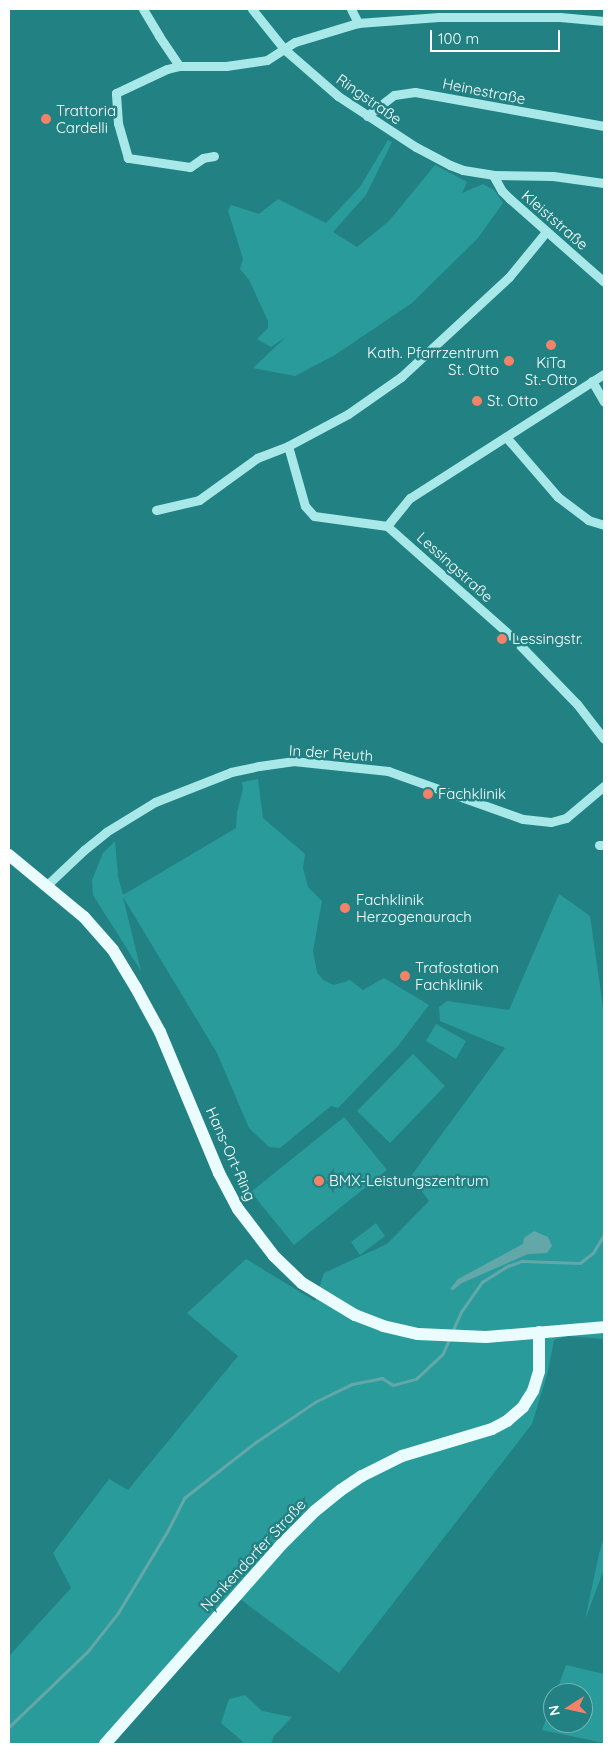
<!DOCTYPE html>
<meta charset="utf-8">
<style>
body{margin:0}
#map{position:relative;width:613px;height:1753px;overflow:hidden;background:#218183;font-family:Quicksand,sans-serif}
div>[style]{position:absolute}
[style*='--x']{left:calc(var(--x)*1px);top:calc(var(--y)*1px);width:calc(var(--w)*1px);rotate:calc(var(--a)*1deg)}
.green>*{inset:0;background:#2a9b9b}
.water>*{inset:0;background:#64a7a9}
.stream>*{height:2.5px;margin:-1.25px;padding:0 1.25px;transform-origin:1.25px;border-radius:1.25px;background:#64a7a9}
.minor>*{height:9px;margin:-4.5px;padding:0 4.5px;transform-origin:4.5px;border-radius:4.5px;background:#a8e8e9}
.major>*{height:12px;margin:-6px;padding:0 6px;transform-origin:6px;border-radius:6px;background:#ebfcfe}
.dots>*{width:14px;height:14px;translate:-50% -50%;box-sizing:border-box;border:2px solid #218183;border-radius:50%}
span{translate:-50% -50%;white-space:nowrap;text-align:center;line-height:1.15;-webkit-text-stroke:5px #218183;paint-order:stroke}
.street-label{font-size:15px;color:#fff}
.poi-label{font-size:15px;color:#fff}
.left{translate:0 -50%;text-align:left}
.right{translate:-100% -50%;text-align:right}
.frame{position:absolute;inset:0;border:10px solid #fff;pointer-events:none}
.north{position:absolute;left:543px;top:1683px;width:50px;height:50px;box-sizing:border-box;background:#218183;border:1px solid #7ab3b5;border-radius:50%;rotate:260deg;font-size:14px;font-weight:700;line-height:20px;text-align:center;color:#fff}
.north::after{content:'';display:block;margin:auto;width:18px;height:22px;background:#f68169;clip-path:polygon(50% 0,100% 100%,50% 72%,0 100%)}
.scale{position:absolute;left:430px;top:30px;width:130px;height:22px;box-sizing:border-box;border:2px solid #fff;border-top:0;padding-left:6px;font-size:15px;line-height:18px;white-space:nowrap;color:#fff;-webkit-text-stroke:4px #218183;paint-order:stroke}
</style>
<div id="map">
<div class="green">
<div style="clip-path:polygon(388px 140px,392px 142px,366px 195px,333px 232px,357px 247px,389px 221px,435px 165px,467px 182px,462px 193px,483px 184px,494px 190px,503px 203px,478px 238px,412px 303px,335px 355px,295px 376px,253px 368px,286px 337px,271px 347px,257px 339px,268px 328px,268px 321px,249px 280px,240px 269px,243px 259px,228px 211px,231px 205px,259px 214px,278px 199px,326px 223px,360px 187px)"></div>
<div style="clip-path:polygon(258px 779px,263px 818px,305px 854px,303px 868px,308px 887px,322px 901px,313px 951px,317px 972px,323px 980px,334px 985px,350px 980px,363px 990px,384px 978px,429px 1005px,398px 1046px,338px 1108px,331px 1106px,280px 1148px,269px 1147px,249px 1128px,217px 1053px,123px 897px,141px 971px,93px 895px,92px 880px,103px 853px,115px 841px,118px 876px,123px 895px,236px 828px,237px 812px,243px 789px,242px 782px)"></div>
<div style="clip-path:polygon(559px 894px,590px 916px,604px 1014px,604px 1339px,567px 1336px,554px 1340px,547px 1375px,532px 1424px,339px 1673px,240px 1599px,108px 1744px,9px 1744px,9px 1656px,71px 1588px,53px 1553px,109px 1479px,128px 1490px,238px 1356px,187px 1313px,246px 1259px,315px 1301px,324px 1273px,387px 1244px,429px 1201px,411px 1176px,505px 1048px,440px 1021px,439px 1007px,447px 1001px,509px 1010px)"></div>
<div style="clip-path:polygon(436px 1024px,466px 1041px,456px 1059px,426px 1041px)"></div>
<div style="clip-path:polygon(413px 1054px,445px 1086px,390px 1143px,357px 1111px)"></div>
<div style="clip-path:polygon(344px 1117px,387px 1170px,294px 1245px,251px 1192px)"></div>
<div style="clip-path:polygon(376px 1223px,385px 1236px,360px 1255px,351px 1242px)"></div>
<div style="clip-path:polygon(604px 1537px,604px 1569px,585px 1620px,599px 1554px)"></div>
<div style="clip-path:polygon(566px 1665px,604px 1674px,604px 1743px,542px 1730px,553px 1700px,553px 1723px,583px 1723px,583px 1693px,556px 1693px)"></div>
<div style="clip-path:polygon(245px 1695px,262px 1711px,292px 1717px,274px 1736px,271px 1744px,242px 1744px,243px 1742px,221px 1723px,229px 1699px)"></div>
</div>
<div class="water">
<div style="clip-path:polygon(534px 1231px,548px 1237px,552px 1246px,547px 1253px,528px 1254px,462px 1283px,453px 1290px,450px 1289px,458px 1279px,523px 1244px,524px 1238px)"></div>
</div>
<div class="stream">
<div style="--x:453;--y:1330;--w:20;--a:-66"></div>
<div style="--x:461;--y:1312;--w:37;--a:-55"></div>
<div style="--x:482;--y:1282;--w:31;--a:-32"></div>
<div style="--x:508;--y:1266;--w:15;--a:-20"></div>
<div style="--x:522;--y:1261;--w:58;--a:2"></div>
<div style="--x:580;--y:1263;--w:16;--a:-38"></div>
<div style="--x:593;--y:1253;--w:21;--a:-59"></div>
<div style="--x:9;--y:1727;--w:110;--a:-43.9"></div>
<div style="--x:88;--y:1651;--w:48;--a:-51.7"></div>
<div style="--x:118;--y:1613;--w:97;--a:-58.9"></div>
<div style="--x:168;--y:1530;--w:36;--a:-63"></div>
<div style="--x:184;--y:1498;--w:91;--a:-37.9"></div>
<div style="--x:256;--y:1442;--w:71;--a:-34.1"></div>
<div style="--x:315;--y:1402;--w:41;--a:-25.9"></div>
<div style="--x:352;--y:1384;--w:31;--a:-11"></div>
<div style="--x:382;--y:1378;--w:13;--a:32"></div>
<div style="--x:393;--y:1385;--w:24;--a:-15"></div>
<div style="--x:416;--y:1379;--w:35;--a:-43"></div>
<div style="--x:442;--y:1355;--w:17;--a:-65"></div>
</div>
<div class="minor">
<div style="--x:143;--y:9;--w:31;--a:59"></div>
<div style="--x:159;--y:36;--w:36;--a:56"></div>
<div style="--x:252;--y:9;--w:51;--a:51.3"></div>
<div style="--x:284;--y:49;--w:72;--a:41"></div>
<div style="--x:338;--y:96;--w:93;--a:33.2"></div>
<div style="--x:416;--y:147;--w:38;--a:28"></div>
<div style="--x:450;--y:165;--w:14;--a:21"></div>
<div style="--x:463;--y:170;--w:30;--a:9"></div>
<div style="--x:493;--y:175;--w:60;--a:1"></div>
<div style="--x:553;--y:176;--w:51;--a:7.8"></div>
<div style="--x:351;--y:9;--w:16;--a:63"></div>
<div style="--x:367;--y:116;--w:34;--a:-38"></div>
<div style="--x:394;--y:95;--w:21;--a:-8"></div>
<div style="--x:415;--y:92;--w:192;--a:10.2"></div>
<div style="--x:214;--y:156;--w:11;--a:170"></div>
<div style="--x:203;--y:158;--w:16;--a:145"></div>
<div style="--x:190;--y:167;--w:63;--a:-171.7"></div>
<div style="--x:128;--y:158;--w:36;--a:-106"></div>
<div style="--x:118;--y:123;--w:30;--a:-94"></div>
<div style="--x:116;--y:93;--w:56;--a:-25.2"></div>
<div style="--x:167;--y:69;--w:12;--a:-14"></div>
<div style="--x:179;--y:66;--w:47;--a:0"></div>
<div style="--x:226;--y:66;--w:41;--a:-8.3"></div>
<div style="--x:267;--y:60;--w:33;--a:-33"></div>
<div style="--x:295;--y:42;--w:66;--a:-16.8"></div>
<div style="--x:358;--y:23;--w:81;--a:-4.2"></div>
<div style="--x:439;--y:17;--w:121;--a:0"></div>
<div style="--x:560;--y:17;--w:44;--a:5.2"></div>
<div style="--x:493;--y:175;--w:18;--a:61"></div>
<div style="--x:502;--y:191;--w:11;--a:45"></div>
<div style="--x:510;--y:199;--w:125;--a:41.4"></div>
<div style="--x:592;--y:381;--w:24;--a:60"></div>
<div style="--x:506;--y:437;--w:79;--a:49.1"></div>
<div style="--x:558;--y:497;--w:38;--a:37"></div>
<div style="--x:588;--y:520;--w:17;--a:17"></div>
<div style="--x:288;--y:446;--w:62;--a:74.2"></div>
<div style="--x:305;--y:506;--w:13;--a:48"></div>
<div style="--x:314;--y:516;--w:74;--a:7.8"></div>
<div style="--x:387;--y:526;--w:169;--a:41.6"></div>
<div style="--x:513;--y:638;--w:92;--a:45.9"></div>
<div style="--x:577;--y:704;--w:44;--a:52.4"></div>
<div style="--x:156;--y:510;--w:44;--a:-13.1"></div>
<div style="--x:199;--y:500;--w:72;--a:-35.9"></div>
<div style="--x:257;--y:458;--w:33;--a:-21"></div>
<div style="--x:288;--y:446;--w:68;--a:-28.1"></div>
<div style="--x:348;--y:414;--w:65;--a:-34.9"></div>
<div style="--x:401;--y:377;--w:147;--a:-42.8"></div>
<div style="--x:509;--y:277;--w:58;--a:-50.6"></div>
<div style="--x:387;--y:526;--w:36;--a:-51"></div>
<div style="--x:410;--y:498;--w:230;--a:-32.6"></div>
<div style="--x:599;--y:845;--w:5;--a:0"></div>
<div style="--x:47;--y:885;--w:51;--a:-43.4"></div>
<div style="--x:84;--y:850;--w:28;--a:-39"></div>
<div style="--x:106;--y:832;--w:57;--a:-31.5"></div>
<div style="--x:155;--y:802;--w:82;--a:-21.5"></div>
<div style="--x:231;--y:772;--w:29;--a:-12"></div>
<div style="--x:259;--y:766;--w:34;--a:-8"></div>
<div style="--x:293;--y:761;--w:96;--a:6"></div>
<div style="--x:388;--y:771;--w:143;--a:19.6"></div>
<div style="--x:523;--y:819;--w:28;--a:6"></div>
<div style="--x:551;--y:822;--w:16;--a:-15"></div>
<div style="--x:566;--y:818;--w:50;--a:-40.1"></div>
</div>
<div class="major">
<div style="--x:9;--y:855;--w:97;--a:39.6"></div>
<div style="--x:84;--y:917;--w:44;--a:48.7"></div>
<div style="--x:113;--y:950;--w:44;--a:58.8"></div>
<div style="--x:136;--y:988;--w:50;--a:61.4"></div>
<div style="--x:160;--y:1032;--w:153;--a:67.3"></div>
<div style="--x:219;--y:1173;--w:41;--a:62.2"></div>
<div style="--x:238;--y:1209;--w:59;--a:52.5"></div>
<div style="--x:274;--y:1256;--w:39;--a:44"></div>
<div style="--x:302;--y:1283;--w:62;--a:31.1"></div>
<div style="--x:355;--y:1315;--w:30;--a:21"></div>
<div style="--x:383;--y:1326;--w:36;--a:13"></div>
<div style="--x:418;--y:1334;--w:68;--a:2.5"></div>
<div style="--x:486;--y:1337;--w:118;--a:-4.8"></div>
<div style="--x:105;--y:1744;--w:266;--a:-48.5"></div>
<div style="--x:281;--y:1545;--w:48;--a:-45"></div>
<div style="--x:315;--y:1511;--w:33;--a:-39"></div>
<div style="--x:341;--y:1490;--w:25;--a:-34"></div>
<div style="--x:362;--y:1476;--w:45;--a:-26.6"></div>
<div style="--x:402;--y:1456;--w:94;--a:-16.7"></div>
<div style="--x:492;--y:1429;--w:17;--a:-28"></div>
<div style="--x:507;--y:1421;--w:21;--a:-41"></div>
<div style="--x:523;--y:1407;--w:19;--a:-58"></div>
<div style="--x:533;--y:1391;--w:21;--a:-73"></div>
<div style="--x:539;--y:1371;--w:39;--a:-90"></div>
</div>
<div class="dots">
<div style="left:46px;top:119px;background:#f68169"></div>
<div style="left:551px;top:345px;background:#f68169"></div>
<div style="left:509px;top:361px;background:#f68169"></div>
<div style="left:477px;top:401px;background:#f68169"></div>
<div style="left:502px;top:639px;background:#f68169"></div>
<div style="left:428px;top:794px;background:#f68169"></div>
<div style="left:345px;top:908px;background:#f68169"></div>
<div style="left:405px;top:976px;background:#f68169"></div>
<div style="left:319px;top:1181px;background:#f68169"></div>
</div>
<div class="street-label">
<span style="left:484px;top:91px;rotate:11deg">Heinestraße</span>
<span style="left:369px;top:99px;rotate:35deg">Ringstraße</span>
<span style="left:555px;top:220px;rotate:41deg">Kleiststraße</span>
<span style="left:455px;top:567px;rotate:42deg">Lessingstraße</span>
<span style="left:331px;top:753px;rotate:4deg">In der Reuth</span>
<span style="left:231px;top:1154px;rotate:66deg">Hans-Ort-Ring</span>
<span style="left:253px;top:1555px;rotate:-47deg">Nankendorfer Straße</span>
</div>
<div class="poi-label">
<span class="left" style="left:56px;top:119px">Trattoria<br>Cardelli</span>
<span class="right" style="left:499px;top:361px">Kath. Pfarrzentrum<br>St. Otto</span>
<span style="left:551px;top:371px">KiTa<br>St.-Otto</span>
<span class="left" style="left:487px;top:401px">St. Otto</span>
<span class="left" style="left:512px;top:639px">Lessingstr.</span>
<span class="left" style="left:438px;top:794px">Fachklinik</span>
<span class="left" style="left:356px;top:908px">Fachklinik<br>Herzogenaurach</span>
<span class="left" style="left:415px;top:976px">Trafostation<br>Fachklinik</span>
<span class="left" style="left:329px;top:1181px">BMX-Leistungszentrum</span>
</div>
<div class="frame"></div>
<div class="north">N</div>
<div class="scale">100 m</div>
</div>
